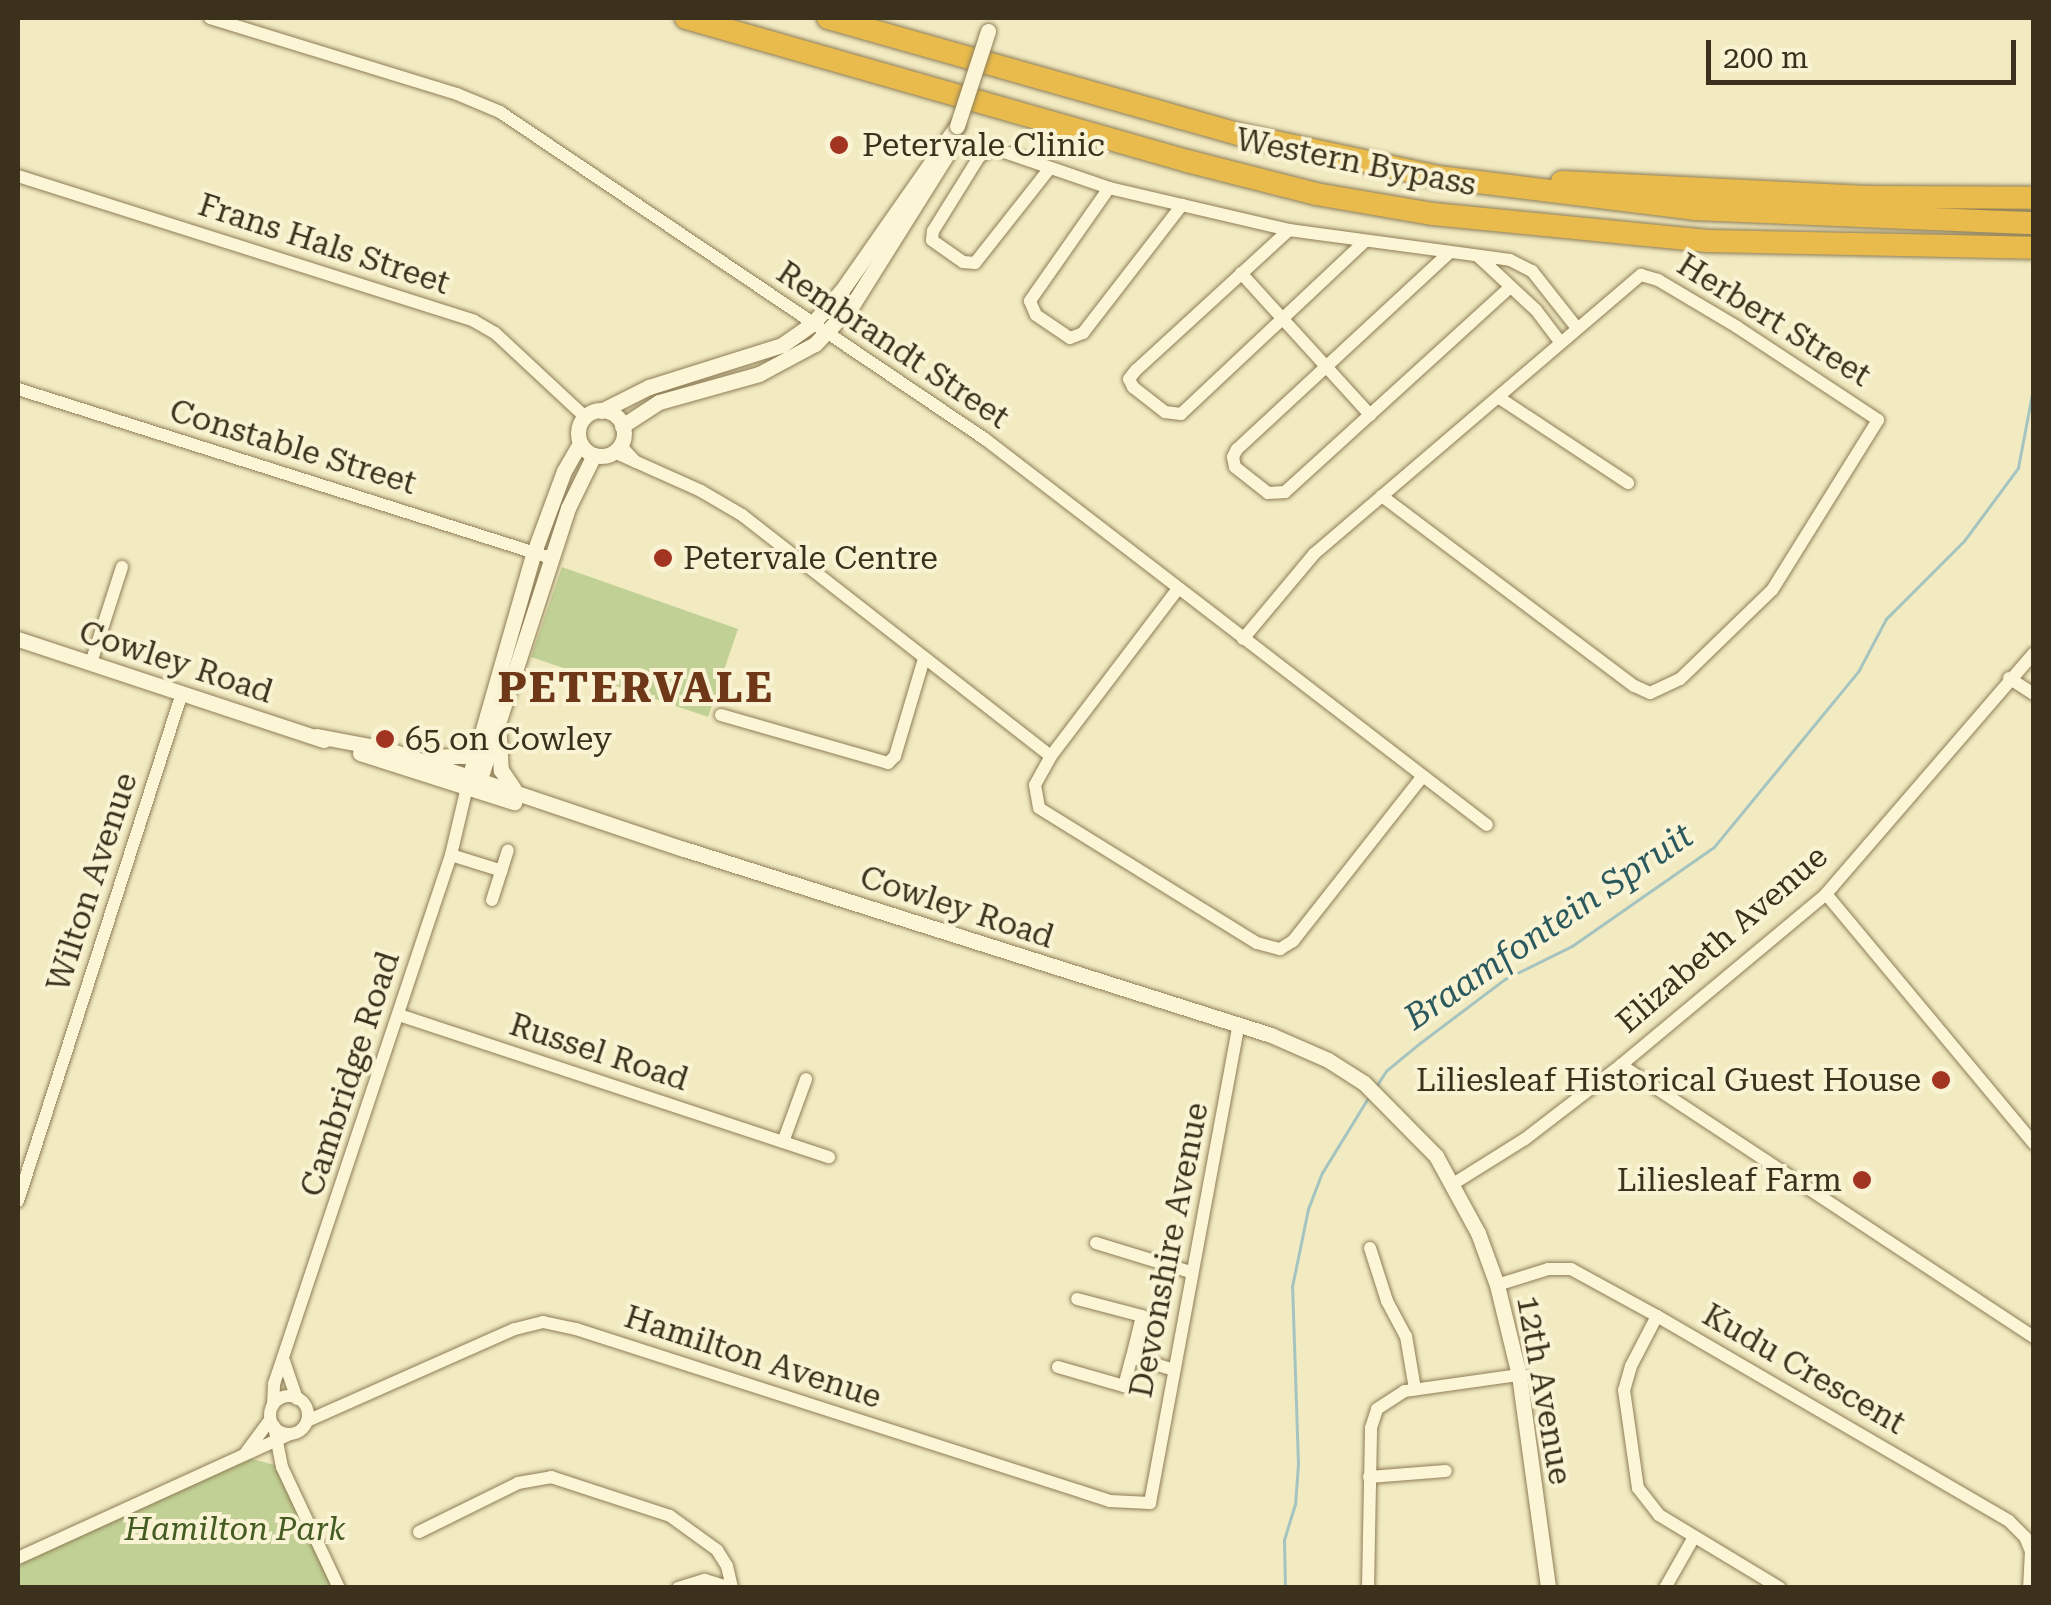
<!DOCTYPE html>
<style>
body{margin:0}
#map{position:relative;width:2051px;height:1605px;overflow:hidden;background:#f2ebc2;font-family:"Roboto Serif",serif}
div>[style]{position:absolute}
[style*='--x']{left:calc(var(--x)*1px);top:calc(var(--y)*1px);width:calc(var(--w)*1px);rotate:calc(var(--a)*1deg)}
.green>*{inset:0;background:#c1d195}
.stream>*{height:2.5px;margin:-1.25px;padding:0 1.25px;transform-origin:1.25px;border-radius:1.25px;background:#a5c4c0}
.roads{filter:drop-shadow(0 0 2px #8e7d57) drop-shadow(0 0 2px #8e7d57)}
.minor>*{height:12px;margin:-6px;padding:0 6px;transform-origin:6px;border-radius:6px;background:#fcf6d7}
.minor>.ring{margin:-6px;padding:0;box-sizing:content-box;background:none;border:12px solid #fcf6d7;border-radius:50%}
.tertiary>*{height:15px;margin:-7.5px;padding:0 7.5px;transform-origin:7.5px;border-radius:7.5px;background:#fcf6d7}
.tertiary>.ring{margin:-7.5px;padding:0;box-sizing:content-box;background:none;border:15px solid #fcf6d7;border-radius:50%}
.motorway>*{height:22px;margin:-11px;padding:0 11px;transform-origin:11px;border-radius:11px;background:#e8bb4c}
.bridges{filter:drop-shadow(0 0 2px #8e7d57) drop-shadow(0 0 2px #8e7d57)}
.tertiary-bridge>*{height:15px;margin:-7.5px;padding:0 7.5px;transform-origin:7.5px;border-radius:7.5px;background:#fcf6d7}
.dots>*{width:28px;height:28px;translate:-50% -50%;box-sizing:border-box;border:5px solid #f9f3d3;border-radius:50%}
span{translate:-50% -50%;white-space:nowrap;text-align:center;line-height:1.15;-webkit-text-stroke:8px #f9f3d3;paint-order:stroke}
.poi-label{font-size:32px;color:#3c311d}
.left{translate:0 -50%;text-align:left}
.right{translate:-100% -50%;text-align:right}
.street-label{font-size:32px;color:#3c311d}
.park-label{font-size:32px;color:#445b22;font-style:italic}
.water-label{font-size:35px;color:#2b595d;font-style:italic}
.district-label{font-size:42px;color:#6d3718;font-weight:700;letter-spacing:2.5px}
.frame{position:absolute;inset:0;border:20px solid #3c311d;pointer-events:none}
.scale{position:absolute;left:1706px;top:40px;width:310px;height:45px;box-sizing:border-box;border:5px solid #3c311d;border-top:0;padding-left:12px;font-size:30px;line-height:35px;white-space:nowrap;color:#3c311d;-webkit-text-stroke:8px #f9f3d3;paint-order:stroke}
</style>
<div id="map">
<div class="green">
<div style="clip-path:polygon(562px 567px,738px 629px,708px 717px,531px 657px)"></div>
<div style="clip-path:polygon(248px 1458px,275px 1465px,335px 1587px,18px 1587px,18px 1565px)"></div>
</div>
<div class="stream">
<div style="--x:1375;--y:1088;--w:20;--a:-57"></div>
<div style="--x:1386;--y:1071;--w:44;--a:-39.5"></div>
<div style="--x:1420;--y:1043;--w:106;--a:-37"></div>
<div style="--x:1505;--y:979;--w:75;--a:-26.2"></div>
<div style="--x:1572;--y:946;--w:173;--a:-34.9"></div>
<div style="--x:1714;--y:847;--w:227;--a:-50.6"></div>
<div style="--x:1858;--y:672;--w:60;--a:-62.2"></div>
<div style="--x:1886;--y:619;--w:110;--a:-45"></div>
<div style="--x:1964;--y:541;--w:91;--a:-53.5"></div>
<div style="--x:2018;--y:468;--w:86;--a:-79.3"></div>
<div style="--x:1285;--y:1588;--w:48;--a:-91.2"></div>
<div style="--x:1284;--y:1540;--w:37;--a:-73"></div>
<div style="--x:1295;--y:1505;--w:41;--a:-85.8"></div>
<div style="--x:1298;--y:1464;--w:177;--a:-91.9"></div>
<div style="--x:1292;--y:1287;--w:80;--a:-78.4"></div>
<div style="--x:1308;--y:1209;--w:39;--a:-69"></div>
<div style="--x:1322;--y:1173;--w:88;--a:-58.5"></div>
</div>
<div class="roads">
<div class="minor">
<div style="--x:210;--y:18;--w:258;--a:17.1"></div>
<div style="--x:457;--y:94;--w:47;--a:22.7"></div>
<div style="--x:500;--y:112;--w:585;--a:33.99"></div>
<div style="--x:985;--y:439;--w:633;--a:37.56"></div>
<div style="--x:1050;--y:168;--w:121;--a:128.3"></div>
<div style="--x:975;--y:263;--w:12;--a:-175"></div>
<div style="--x:963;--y:262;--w:38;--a:-145"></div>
<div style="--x:932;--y:240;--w:9;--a:-84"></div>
<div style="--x:933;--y:231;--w:87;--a:-58.1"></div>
<div style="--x:979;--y:157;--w:17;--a:-33"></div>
<div style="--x:993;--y:148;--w:123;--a:19"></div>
<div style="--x:1109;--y:188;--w:185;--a:13.1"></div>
<div style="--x:1289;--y:230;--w:223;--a:7.7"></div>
<div style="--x:1510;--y:260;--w:25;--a:27"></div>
<div style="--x:1532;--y:271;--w:73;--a:51.7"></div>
<div style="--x:18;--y:176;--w:478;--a:17.6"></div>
<div style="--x:474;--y:321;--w:24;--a:30"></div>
<div style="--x:495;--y:333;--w:123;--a:43"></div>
<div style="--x:1109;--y:188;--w:138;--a:125"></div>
<div style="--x:1030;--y:301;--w:15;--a:67"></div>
<div style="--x:1036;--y:315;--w:41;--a:34.1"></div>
<div style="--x:1070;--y:338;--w:14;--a:-21"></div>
<div style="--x:1083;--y:333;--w:162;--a:-52.3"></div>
<div style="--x:1289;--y:230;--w:207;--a:137.5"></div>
<div style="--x:1136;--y:370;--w:11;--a:128"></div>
<div style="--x:1129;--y:379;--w:9;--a:63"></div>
<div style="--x:1133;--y:387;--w:41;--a:38"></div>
<div style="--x:1165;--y:412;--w:16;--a:7"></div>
<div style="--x:1181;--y:414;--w:251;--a:-43.2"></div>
<div style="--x:1450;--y:252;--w:290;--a:137.2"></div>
<div style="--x:1237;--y:449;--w:9;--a:117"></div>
<div style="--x:1233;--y:457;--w:10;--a:79"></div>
<div style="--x:1235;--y:467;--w:42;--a:38.2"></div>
<div style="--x:1268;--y:493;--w:17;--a:-3"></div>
<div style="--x:1285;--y:492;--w:304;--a:-42.3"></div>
<div style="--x:1478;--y:256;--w:79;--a:43"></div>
<div style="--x:1536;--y:310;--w:40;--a:53"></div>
<div style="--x:1241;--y:273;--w:192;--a:47.7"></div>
<div style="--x:18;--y:389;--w:559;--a:17.59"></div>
<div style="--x:1498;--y:397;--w:156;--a:33.5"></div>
<div style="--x:620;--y:445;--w:23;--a:47"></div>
<div style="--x:614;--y:452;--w:95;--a:24.1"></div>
<div style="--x:701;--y:491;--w:48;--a:30.3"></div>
<div style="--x:742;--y:515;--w:392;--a:38"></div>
<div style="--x:1177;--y:590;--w:208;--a:127.2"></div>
<div style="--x:1051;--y:756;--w:33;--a:119"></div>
<div style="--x:1035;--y:785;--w:23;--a:80"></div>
<div style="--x:1039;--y:808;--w:256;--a:31.8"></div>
<div style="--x:1257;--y:943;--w:24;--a:15"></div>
<div style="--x:1280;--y:949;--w:15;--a:-32"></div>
<div style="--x:1293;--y:941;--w:209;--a:-51.8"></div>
<div style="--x:1243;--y:639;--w:111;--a:-50.1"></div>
<div style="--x:1314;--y:554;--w:430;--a:-40.5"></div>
<div style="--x:1641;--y:275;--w:18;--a:16"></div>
<div style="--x:1658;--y:280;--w:92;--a:30.7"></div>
<div style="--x:1737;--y:327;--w:169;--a:33.4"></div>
<div style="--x:1878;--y:420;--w:200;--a:121.9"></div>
<div style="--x:1772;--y:590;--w:128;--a:135.9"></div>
<div style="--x:1680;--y:679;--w:33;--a:155"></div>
<div style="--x:1650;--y:693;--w:17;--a:-156"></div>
<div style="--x:1634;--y:686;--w:316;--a:-143"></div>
<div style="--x:91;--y:663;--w:101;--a:-72.1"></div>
<div style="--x:2009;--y:678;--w:30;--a:33"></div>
<div style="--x:721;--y:715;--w:174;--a:16"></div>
<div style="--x:888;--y:763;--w:10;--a:-45"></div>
<div style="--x:895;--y:756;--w:101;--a:-73.4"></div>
<div style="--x:451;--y:855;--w:53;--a:17.4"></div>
<div style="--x:1826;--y:894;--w:325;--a:50.2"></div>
<div style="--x:492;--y:900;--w:52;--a:-72.3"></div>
<div style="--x:399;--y:1015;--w:453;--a:18.3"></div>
<div style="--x:1621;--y:1065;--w:495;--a:33.4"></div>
<div style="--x:783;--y:1142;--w:67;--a:-69.9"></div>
<div style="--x:1453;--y:1184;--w:85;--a:-32"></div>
<div style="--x:1525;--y:1139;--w:121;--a:-37.6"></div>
<div style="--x:1621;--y:1065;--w:267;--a:-39.8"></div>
<div style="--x:1826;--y:894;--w:318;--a:-49.2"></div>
<div style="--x:18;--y:1201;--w:534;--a:-72.11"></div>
<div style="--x:1096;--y:1243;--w:98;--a:17.1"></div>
<div style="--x:1370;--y:1248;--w:56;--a:72.2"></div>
<div style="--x:1387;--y:1301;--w:40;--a:62"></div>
<div style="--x:1406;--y:1336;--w:54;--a:80.4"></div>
<div style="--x:1497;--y:1285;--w:53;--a:-17.4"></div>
<div style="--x:1548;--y:1269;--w:23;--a:0"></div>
<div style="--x:1571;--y:1269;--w:98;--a:28.7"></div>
<div style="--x:1657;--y:1316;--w:407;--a:30.2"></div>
<div style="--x:2009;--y:1521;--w:23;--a:45"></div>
<div style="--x:2025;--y:1537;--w:15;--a:67"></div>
<div style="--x:2031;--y:1551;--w:37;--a:93"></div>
<div style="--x:1657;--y:1316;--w:56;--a:117.5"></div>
<div style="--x:1631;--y:1366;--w:25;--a:106"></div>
<div style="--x:1624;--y:1390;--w:99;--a:81.9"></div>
<div style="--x:1638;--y:1488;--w:34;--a:52"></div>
<div style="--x:1659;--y:1515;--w:141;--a:31.1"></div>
<div style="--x:1132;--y:1357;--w:44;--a:17.2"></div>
<div style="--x:284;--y:1361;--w:40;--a:71.1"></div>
<div style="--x:1058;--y:1367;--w:69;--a:16.1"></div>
<div style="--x:1124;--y:1386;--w:30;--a:-75"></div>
<div style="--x:1132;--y:1357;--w:42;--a:-76.3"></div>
<div style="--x:1142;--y:1316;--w:67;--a:-165.3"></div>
<div class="ring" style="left:270px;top:1396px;width:26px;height:26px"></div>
<div style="--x:273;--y:1405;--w:21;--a:-87"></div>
<div style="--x:274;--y:1384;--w:558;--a:-71.5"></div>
<div style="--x:451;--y:855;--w:70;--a:-76.8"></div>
<div style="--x:307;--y:1421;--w:227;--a:-23.9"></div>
<div style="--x:515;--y:1329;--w:29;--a:-14"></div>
<div style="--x:543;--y:1322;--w:34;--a:12"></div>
<div style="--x:576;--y:1329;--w:561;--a:17.85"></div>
<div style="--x:1110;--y:1501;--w:40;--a:2.9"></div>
<div style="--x:1150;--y:1503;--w:486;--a:-79.5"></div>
<div style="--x:274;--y:1426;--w:42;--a:79"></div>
<div style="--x:282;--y:1467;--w:134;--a:64.8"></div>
<div style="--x:244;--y:1455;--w:44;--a:-53.4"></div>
<div style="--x:1369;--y:1477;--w:77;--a:-4.5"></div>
<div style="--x:419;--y:1532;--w:110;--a:-26.3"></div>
<div style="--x:518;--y:1483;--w:34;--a:-10"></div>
<div style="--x:551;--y:1477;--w:125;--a:18.1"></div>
<div style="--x:670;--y:1516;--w:58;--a:35.9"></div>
<div style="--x:717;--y:1550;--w:19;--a:58"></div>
<div style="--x:727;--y:1566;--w:22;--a:77"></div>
<div style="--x:18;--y:1558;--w:299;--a:-24.5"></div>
<div style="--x:678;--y:1588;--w:28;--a:-17"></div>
<div style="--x:705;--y:1580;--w:28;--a:17"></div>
<div style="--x:1368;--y:1588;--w:160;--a:-88.9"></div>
<div style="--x:1371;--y:1428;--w:20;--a:-72"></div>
<div style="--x:1377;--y:1409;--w:33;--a:-33"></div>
<div style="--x:1405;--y:1391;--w:115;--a:-8"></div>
<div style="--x:1665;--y:1588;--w:59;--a:-60.4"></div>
</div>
<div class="tertiary">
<div class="ring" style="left:578px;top:410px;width:31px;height:31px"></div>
<div style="--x:601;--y:411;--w:54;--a:-26.6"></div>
<div style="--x:649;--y:387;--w:139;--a:-17.5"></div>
<div style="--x:782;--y:345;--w:38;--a:-35"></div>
<div style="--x:813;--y:323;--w:44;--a:-48.7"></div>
<div style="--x:842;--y:290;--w:200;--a:-55"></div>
<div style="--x:622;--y:426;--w:44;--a:-33"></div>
<div style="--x:659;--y:402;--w:104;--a:-15.6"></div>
<div style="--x:759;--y:374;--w:64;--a:-28.2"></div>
<div style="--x:815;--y:344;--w:55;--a:-46.5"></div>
<div style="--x:853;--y:304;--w:177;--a:-57.9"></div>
<div style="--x:18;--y:639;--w:322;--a:18.3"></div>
<div style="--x:317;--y:736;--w:70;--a:10.7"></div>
<div style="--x:386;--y:749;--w:314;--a:18.6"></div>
<div style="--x:684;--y:849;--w:616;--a:17.58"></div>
<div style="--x:1271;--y:1035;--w:62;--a:23.7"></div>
<div style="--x:1328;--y:1060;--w:43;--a:32.6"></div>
<div style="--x:1364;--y:1083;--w:103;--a:45.4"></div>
<div style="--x:1436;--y:1156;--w:88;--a:61.4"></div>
<div style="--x:1478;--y:1233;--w:55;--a:69.9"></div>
<div style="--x:1497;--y:1285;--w:93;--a:76.3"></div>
<div style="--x:1519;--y:1375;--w:215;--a:82.2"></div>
<div style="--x:499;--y:737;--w:33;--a:87"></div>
<div style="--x:501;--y:770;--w:23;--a:56"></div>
<div style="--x:360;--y:753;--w:162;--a:17.7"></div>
<div style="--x:429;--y:757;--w:34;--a:-2"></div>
<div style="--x:463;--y:756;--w:23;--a:-41"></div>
<div style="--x:467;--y:785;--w:242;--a:-74"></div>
<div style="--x:534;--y:552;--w:86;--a:-69.7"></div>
<div style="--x:564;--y:471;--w:32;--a:-60"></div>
<div style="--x:478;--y:785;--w:291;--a:-72"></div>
<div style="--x:568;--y:508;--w:59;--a:-63.9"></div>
</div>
<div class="motorway">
<div style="--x:686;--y:18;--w:521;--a:15.93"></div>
<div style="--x:1187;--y:161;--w:133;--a:14.3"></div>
<div style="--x:1316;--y:194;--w:119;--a:9.7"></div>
<div style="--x:1433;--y:214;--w:276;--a:5.6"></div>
<div style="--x:1708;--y:241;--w:326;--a:1.2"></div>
<div style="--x:828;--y:18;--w:426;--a:15.8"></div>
<div style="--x:1238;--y:134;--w:205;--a:12.1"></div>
<div style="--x:1438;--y:177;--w:258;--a:7.1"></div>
<div style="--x:1694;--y:209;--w:340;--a:2.4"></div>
<div style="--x:1562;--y:182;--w:305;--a:2.8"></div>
<div style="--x:1867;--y:197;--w:167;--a:0.3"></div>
</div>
</div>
<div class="bridges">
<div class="tertiary-bridge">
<div style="--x:957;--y:126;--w:100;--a:-71.9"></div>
</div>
</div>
<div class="dots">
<div style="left:839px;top:145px;background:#a23422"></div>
<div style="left:663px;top:558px;background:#a23422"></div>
<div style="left:385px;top:739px;background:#a23422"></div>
<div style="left:1941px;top:1080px;background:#a23422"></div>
<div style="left:1862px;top:1180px;background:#a23422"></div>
</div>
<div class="poi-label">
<span class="left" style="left:862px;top:145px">Petervale Clinic</span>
<span class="left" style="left:683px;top:558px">Petervale Centre</span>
<span class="left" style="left:405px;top:739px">65 on Cowley</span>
<span class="right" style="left:1921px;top:1080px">Liliesleaf Historical Guest House</span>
<span class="right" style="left:1842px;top:1180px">Liliesleaf Farm</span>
</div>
<div class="street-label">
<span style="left:1356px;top:162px;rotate:11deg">Western Bypass</span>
<span style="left:324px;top:244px;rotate:18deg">Frans Hals Street</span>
<span style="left:1774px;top:320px;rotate:32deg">Herbert Street</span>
<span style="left:893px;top:345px;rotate:34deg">Rembrandt Street</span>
<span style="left:293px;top:447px;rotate:17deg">Constable Street</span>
<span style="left:176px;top:662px;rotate:18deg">Cowley Road</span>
<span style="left:92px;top:882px;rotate:-72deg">Wilton Avenue</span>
<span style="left:957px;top:907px;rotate:18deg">Cowley Road</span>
<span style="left:1722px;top:939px;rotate:-41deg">Elizabeth Avenue</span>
<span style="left:599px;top:1052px;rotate:18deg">Russel Road</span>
<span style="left:350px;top:1074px;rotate:-72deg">Cambridge Road</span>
<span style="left:1169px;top:1250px;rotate:-79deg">Devonshire Avenue</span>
<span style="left:753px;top:1357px;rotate:18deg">Hamilton Avenue</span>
<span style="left:1804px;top:1369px;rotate:30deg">Kudu Crescent</span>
<span style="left:1544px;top:1390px;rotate:80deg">12th Avenue</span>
</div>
<div class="park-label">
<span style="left:235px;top:1529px">Hamilton Park</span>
</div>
<div class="water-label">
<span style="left:1549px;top:927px;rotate:-34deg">Braamfontein Spruit</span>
</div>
<div class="district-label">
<span style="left:636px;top:688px">PETERVALE</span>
</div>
<div class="frame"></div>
<div class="scale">200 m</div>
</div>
